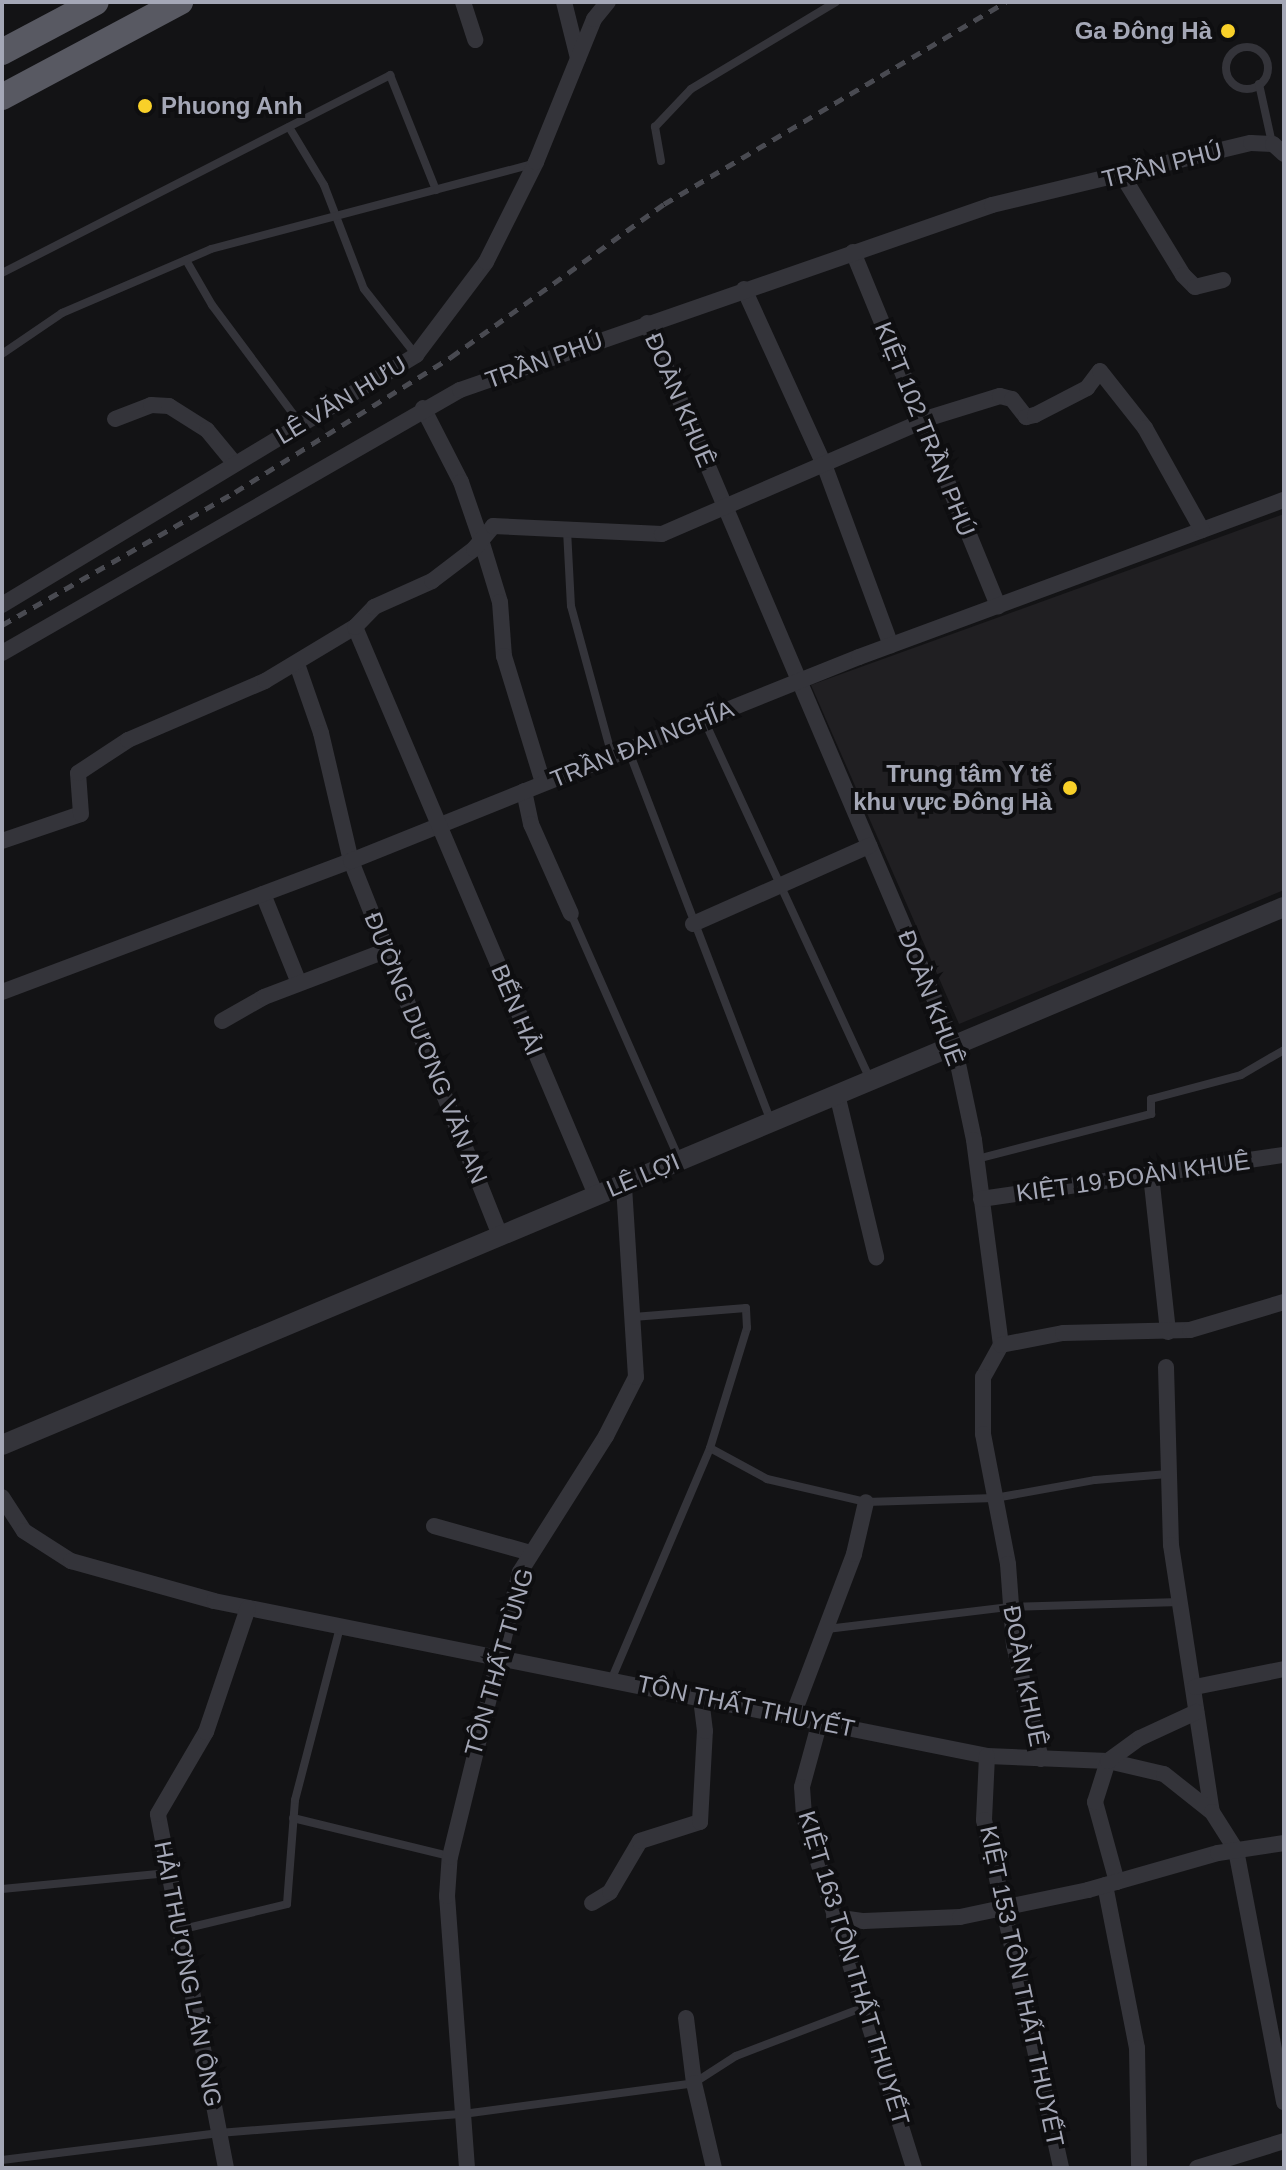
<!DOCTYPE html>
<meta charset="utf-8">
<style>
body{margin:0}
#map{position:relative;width:1286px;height:2170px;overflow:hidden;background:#131315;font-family:Arial,sans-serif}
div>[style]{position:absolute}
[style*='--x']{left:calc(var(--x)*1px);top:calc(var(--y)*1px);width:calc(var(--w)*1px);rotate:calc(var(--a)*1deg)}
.built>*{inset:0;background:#201f22}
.service>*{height:8px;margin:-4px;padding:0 4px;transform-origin:4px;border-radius:4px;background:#34343a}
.service>.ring{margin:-4px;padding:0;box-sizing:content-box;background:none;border:8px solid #34343a;border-radius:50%}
.minor>*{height:16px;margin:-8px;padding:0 8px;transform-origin:8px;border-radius:8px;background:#34343a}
.tertiary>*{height:20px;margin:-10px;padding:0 10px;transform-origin:10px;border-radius:10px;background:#34343a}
.trunk>*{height:26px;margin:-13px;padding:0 13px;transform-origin:13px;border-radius:13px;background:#585962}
.rail>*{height:5px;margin-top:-2.5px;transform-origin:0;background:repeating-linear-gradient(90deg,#494a51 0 10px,transparent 0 18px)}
.dots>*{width:22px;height:22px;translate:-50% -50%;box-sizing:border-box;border:4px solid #0e0e10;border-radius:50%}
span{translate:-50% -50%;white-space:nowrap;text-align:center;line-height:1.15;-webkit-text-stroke:8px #0e0e10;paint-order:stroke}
.poi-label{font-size:24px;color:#a4a7b6;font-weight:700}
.right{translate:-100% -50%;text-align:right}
.left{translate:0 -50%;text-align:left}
.street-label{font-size:24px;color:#a4a7b6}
.frame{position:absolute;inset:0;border:4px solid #a4a7b6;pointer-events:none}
</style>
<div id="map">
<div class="built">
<div style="clip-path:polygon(1284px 514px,1284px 890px,959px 1024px,811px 685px)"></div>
</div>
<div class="service">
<div class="ring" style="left:1226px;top:47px;width:34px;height:34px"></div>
<div style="--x:1259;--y:84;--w:60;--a:77.6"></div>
<div style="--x:289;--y:127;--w:68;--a:58.9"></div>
<div style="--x:324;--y:185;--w:111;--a:69"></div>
<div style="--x:364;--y:289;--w:84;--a:51.8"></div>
<div style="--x:661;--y:161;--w:35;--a:-100"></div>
<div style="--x:655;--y:127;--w:52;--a:-46.5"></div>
<div style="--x:691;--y:89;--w:169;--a:-31"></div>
<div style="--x:186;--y:260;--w:52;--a:60"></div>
<div style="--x:212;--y:305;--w:147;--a:53.3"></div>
<div style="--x:2;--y:273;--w:436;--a:-27"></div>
<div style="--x:390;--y:75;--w:124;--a:68.2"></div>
<div style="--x:2;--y:354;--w:73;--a:-34.3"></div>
<div style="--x:62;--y:313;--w:162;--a:-23.2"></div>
<div style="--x:211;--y:249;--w:336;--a:-14.8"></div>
<div style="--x:567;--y:530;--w:76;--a:87"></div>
<div style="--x:571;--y:606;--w:156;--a:74.7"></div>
<div style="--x:704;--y:720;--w:396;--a:65.2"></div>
<div style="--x:628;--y:749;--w:399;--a:69"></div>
<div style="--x:571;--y:914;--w:268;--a:66.2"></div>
<div style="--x:977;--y:1159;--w:180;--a:-14.5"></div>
<div style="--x:1151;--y:1114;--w:15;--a:-90"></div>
<div style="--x:1151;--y:1099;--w:93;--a:-14.9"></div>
<div style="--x:1241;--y:1075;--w:50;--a:-30.2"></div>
<div style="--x:710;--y:1448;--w:65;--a:28.5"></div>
<div style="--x:767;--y:1479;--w:102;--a:13.1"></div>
<div style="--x:866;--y:1502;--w:129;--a:-1.8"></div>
<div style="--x:995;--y:1498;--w:102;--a:-10.2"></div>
<div style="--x:1095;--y:1480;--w:73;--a:-4.7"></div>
<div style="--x:827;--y:1629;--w:184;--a:-6.9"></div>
<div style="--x:1010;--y:1607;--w:170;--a:-1.7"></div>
<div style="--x:612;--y:1678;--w:250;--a:-66.9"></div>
<div style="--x:710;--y:1448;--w:126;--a:-72.9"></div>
<div style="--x:747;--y:1328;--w:20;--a:-93"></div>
<div style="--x:746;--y:1308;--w:113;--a:175.4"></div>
<div style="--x:293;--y:1818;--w:161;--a:13.7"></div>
<div style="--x:2;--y:1889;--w:167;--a:-5.5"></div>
<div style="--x:179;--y:1930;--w:111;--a:-13.5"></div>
<div style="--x:287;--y:1904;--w:104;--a:-85.6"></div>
<div style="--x:295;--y:1800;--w:179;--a:-75.4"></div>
<div style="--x:2;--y:2160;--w:219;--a:-7.1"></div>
<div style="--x:219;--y:2133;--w:245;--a:-4.5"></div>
<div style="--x:463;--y:2114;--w:233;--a:-7.6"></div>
<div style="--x:694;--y:2083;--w:50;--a:-32.7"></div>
<div style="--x:736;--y:2056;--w:137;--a:-20.9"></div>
</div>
<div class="minor">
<div style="--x:463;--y:2;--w:40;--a:72"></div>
<div style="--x:564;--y:2;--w:58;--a:76"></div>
<div style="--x:1122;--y:175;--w:117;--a:58.6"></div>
<div style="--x:1183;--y:275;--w:17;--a:45"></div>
<div style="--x:1195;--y:287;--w:29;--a:-14"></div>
<div style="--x:853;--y:252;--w:383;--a:67.7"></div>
<div style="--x:744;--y:289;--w:196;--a:65.5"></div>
<div style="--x:825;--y:467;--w:190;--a:69.7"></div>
<div style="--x:647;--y:323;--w:785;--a:66.96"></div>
<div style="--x:954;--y:1045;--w:97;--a:78.1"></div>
<div style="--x:974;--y:1140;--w:207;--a:82.5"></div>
<div style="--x:1001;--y:1345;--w:37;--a:119"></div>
<div style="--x:983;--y:1377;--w:57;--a:90"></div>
<div style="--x:983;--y:1434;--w:132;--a:79.1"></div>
<div style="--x:1008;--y:1564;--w:81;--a:85.8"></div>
<div style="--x:1014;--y:1645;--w:117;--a:76.7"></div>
<div style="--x:423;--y:408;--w:83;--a:62.8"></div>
<div style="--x:461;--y:482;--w:61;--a:71"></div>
<div style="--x:481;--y:540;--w:65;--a:73"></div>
<div style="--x:500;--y:602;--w:54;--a:85.8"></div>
<div style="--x:504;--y:656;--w:133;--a:72.9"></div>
<div style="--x:115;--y:419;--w:39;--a:-21"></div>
<div style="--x:151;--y:405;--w:18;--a:3"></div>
<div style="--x:169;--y:406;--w:45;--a:32.3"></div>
<div style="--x:207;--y:430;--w:44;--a:50.5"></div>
<div style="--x:2;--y:605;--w:484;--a:-31.1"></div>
<div style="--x:416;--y:355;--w:116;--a:-53"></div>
<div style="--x:486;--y:262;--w:112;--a:-63.4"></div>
<div style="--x:536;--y:162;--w:154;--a:-67.9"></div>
<div style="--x:594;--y:19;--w:22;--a:-51"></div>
<div style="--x:2;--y:653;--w:528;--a:-29.87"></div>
<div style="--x:460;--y:390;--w:563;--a:-19.17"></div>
<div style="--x:992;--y:205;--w:266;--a:-13.5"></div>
<div style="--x:1251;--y:143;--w:22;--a:3"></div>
<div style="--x:1273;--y:144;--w:15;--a:42"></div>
<div style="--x:297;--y:664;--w:73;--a:70.8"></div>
<div style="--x:321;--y:733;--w:131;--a:76.8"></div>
<div style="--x:351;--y:861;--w:405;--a:68.3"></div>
<div style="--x:524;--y:791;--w:34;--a:78"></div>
<div style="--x:531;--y:824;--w:98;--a:66"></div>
<div style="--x:2;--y:841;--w:83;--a:-18.9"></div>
<div style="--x:81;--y:814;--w:41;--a:-94.2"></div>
<div style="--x:78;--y:773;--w:60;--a:-33.4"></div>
<div style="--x:128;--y:740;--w:149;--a:-23.3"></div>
<div style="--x:265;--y:681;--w:105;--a:-31"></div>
<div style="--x:263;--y:894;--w:96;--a:68"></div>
<div style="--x:693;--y:924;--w:193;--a:-23.9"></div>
<div style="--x:2;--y:992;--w:373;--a:-20.6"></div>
<div style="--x:351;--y:861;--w:547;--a:-21.88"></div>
<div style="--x:859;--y:657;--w:453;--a:-20.3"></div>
<div style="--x:222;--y:1021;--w:48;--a:-29.7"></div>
<div style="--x:264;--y:997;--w:133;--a:-20.8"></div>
<div style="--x:837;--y:1094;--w:168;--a:76.5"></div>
<div style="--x:1151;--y:1175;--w:158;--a:83.8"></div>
<div style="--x:596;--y:1195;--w:617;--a:-112.99"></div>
<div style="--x:355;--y:627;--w:28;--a:-46"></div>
<div style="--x:374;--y:607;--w:64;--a:-24.1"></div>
<div style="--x:432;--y:581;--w:53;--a:-37.3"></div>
<div style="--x:474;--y:549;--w:30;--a:-50"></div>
<div style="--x:493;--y:526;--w:169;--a:2.7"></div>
<div style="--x:662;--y:534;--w:294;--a:-23.4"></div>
<div style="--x:932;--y:417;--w:71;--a:-17.2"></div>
<div style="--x:1000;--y:396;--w:12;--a:14"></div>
<div style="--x:1012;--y:399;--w:23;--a:52"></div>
<div style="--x:1026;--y:417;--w:9;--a:-13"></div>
<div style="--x:1035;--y:415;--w:59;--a:-27.4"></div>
<div style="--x:1087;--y:388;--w:21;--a:-53"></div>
<div style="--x:1100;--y:371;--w:73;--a:51.7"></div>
<div style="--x:1145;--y:428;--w:117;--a:60.8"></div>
<div style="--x:981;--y:1199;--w:306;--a:-8.3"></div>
<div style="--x:1001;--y:1345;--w:63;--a:-11"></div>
<div style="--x:1063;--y:1333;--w:127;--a:-1.4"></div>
<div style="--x:1190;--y:1330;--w:98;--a:-16.6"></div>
<div style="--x:1166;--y:1367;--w:178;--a:88.4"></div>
<div style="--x:1171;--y:1545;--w:270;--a:81.3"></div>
<div style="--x:2;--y:1497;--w:40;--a:57.1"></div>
<div style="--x:24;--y:1531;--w:56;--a:32.6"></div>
<div style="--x:71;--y:1561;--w:148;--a:15.6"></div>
<div style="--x:214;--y:1601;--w:788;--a:11.34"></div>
<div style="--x:987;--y:1756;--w:121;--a:2.4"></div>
<div style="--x:1108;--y:1761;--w:57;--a:13.1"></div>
<div style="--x:1164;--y:1774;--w:61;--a:38.4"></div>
<div style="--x:1212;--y:1812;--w:45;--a:57.7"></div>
<div style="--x:1236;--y:1850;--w:257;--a:79.2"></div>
<div style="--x:434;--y:1526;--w:101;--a:15.6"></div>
<div style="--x:1195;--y:1687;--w:91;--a:-11.4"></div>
<div style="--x:793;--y:1715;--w:172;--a:-69.2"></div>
<div style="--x:854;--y:1554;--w:53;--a:-77"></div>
<div style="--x:820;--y:1721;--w:68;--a:105.3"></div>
<div style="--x:802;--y:1787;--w:30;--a:86"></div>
<div style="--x:804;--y:1817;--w:368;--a:72.6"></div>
<div style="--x:987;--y:1756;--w:64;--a:92.7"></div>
<div style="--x:984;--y:1820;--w:356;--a:77.5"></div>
<div style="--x:1117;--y:1882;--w:83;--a:-105.4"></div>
<div style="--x:1095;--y:1802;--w:43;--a:-72.4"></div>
<div style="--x:1108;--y:1761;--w:39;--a:-36"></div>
<div style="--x:1140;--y:1738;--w:62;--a:-24.9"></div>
<div style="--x:1105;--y:1885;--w:166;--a:78.9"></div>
<div style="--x:1137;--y:2048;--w:120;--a:89"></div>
<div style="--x:592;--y:1903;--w:21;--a:-31"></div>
<div style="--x:610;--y:1892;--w:59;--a:-59.5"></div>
<div style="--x:640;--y:1841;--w:63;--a:-17.6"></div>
<div style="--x:700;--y:1822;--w:91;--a:-86.9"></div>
<div style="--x:705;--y:1731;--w:35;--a:-97"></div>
<div style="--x:834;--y:1917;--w:30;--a:8"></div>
<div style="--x:864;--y:1921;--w:96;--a:-2.4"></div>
<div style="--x:960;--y:1917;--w:131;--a:-11.9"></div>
<div style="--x:1088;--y:1890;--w:135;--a:-15.9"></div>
<div style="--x:1218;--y:1853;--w:67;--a:-8.6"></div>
<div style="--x:686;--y:2018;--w:65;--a:83"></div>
<div style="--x:694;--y:2083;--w:87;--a:76.8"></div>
<div style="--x:226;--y:2168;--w:360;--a:-100.9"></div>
<div style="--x:158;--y:1814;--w:95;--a:-59.7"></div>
<div style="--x:206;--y:1732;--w:131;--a:-71.3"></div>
<div style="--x:467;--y:2168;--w:273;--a:-94.2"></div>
<div style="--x:447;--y:1896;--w:39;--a:-86"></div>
<div style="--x:450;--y:1857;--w:293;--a:-76.2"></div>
<div style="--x:520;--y:1572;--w:161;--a:-57.7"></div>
<div style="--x:606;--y:1436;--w:66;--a:-63"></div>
<div style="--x:636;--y:1377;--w:193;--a:-93.6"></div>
<div style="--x:1197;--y:2168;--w:91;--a:-17.2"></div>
</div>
<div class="tertiary">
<div style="--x:2;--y:1445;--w:1390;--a:-22.77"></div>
</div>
<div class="trunk">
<div style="--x:2;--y:52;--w:106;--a:-28"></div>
<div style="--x:2;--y:97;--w:202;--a:-28.1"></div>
</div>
<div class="rail">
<div style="--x:2;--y:625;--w:268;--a:-29.7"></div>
<div style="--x:235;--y:492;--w:255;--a:-32"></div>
<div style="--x:451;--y:357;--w:262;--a:-35.7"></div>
<div style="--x:664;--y:204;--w:397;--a:-30.6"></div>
</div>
<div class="dots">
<div style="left:1228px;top:31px;background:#f8d029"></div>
<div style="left:145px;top:106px;background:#f8d029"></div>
<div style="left:1070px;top:788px;background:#f8d029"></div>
</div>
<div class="poi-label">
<span class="right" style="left:1212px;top:31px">Ga Đông Hà</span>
<span class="left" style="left:161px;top:106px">Phuong Anh</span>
<span class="right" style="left:1052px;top:788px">Trung tâm Y tế<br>khu vực Đông Hà</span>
</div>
<div class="street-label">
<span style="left:1162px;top:165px;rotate:-14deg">TRẦN PHÚ</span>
<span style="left:544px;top:360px;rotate:-20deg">TRẦN PHÚ</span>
<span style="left:341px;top:400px;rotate:-31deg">LÊ VĂN HƯU</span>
<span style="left:680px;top:400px;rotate:67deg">ĐOÀN KHUÊ</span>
<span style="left:925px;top:429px;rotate:68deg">KIỆT 102 TRẦN PHÚ</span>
<span style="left:642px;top:744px;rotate:-22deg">TRẦN ĐẠI NGHĨA</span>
<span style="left:931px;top:998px;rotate:69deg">ĐOÀN KHUÊ</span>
<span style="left:517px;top:1010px;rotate:67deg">BẾN HẢI</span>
<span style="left:426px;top:1048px;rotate:68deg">ĐƯỜNG DƯƠNG VĂN AN</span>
<span style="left:643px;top:1175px;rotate:-23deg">LÊ LỢI</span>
<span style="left:1133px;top:1177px;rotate:-8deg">KIỆT 19 ĐOÀN KHUÊ</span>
<span style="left:499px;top:1662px;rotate:-74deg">TÔN THẤT TÙNG</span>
<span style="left:1025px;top:1676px;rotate:79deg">ĐOÀN KHUÊ</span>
<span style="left:746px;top:1706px;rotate:12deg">TÔN THẤT THUYẾT</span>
<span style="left:854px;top:1968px;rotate:73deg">KIỆT 163 TÔN THẤT THUYẾT</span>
<span style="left:188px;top:1974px;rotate:79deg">HẢI THƯỢNG LÃN ÔNG</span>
<span style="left:1022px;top:1986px;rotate:78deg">KIỆT 153 TÔN THẤT THUYẾT</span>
</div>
<div class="frame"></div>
</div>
